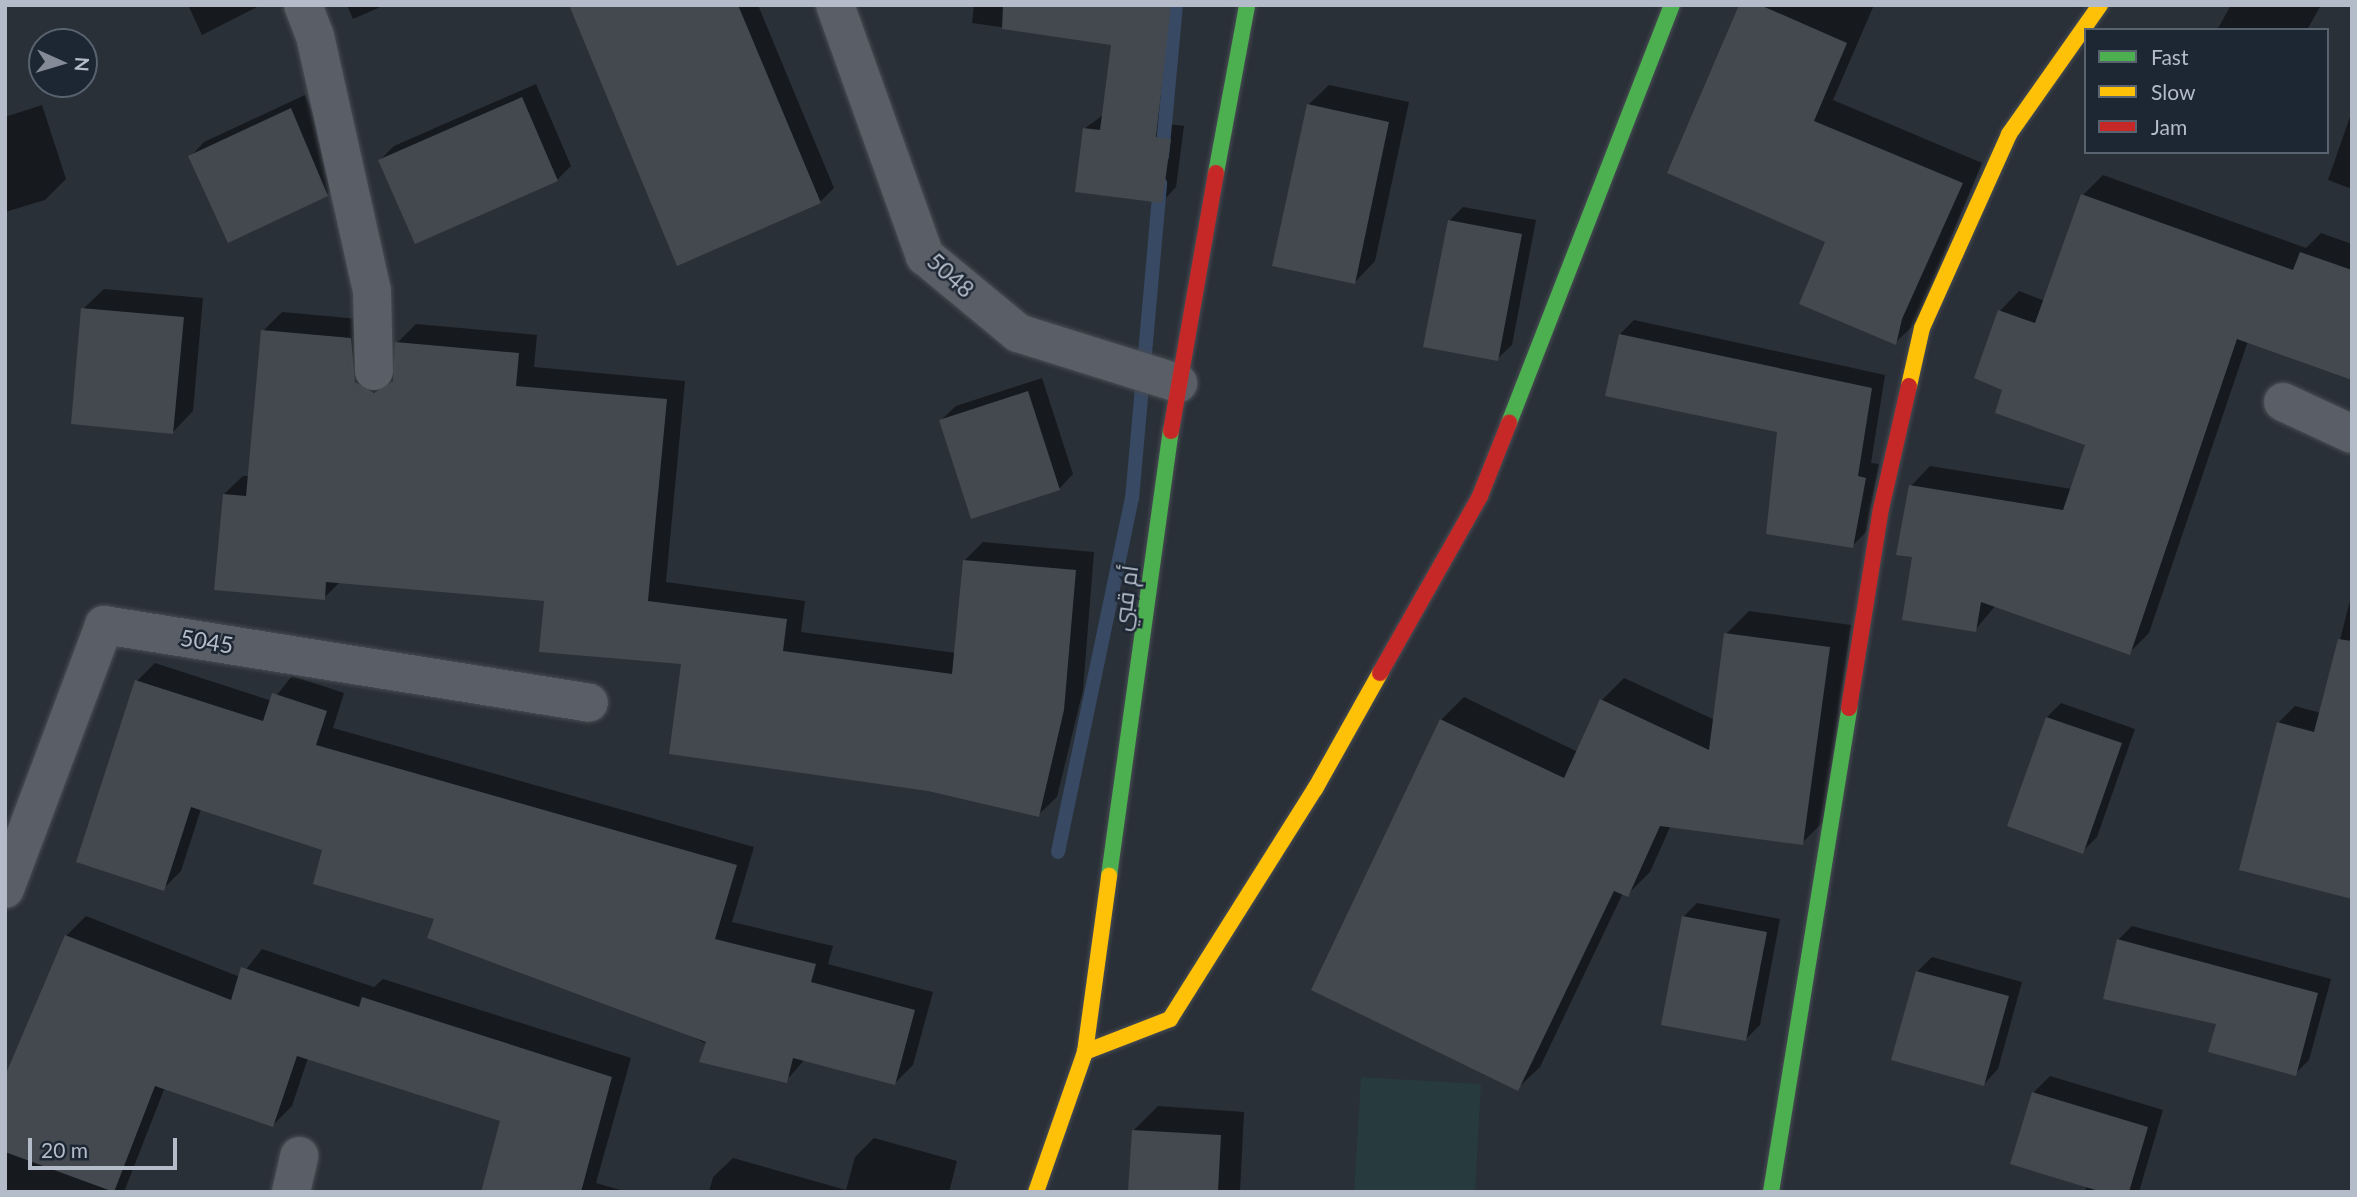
<!DOCTYPE html>
<meta charset="utf-8">
<style>
body{margin:0}
#map{position:relative;width:2357px;height:1197px;overflow:hidden;background:#2a3038;font-family:Lato,Cairo,sans-serif}
div>[style]{position:absolute}
[style*='--x']{left:calc(var(--x)*1px);top:calc(var(--y)*1px);width:calc(var(--w)*1px);rotate:calc(var(--a)*1deg)}
.green>*{inset:0;background:#273a3e}
.shadow>*{inset:0;background:#0007}
.stream>*{height:14px;margin:-7px;padding:0 7px;transform-origin:7px;border-radius:7px;background:#384963}
.building>*{inset:0;background:#444950}
.roads{filter:drop-shadow(0 0 2px #484c53) drop-shadow(0 0 2px #484c53)}
.street>*{height:38px;margin:-19px;padding:0 19px;transform-origin:19px;border-radius:19px;background:#5a5e66}
.fast>*{height:16px;margin:-8px;padding:0 8px;transform-origin:8px;border-radius:8px;background:#4caf50}
.slow>*{height:16px;margin:-8px;padding:0 8px;transform-origin:8px;border-radius:8px;background:#ffc107}
.jam>*{height:16px;margin:-8px;padding:0 8px;transform-origin:8px;border-radius:8px;background:#c62828}
span{translate:-50% -50%;white-space:nowrap;text-align:center;line-height:1.15;-webkit-text-stroke:5px #1d2633;paint-order:stroke}
.street-label{font-size:23px;color:#b4bcc9}
.frame{position:absolute;inset:0;border:7px solid #b4bcc9;pointer-events:none}
.legend{position:absolute;left:2084px;top:28px;width:245px;height:126px;box-sizing:border-box;background:#1d2633;border:2px solid #59626f;margin:0;padding:9px 12px;list-style:none;font-size:21px;color:#b4bcc9}
.legend li{display:flex;align-items:center;gap:14px;height:35px}
.legend b{width:35px;border:2px solid #59626f}
.north{position:absolute;left:28px;top:28px;width:70px;height:70px;box-sizing:border-box;background:#1d2633;border:2px solid #59626f;border-radius:50%;rotate:94deg;font-size:19px;font-weight:700;line-height:28px;text-align:center;color:#b4bcc9}
.north::after{content:'';display:block;margin:auto;width:24px;height:32px;background:#848b96;clip-path:polygon(50% 0,100% 100%,50% 72%,0 100%)}
.scale{position:absolute;left:28px;top:1138px;width:149px;height:32px;box-sizing:border-box;border:4px solid #b4bcc9;border-top:0;padding-left:9px;font-size:21px;line-height:24px;white-space:nowrap;color:#b4bcc9;-webkit-text-stroke:5px #1d2633;paint-order:stroke}
</style>
<div id="map">
<div class="green">
<div style="clip-path:polygon(1361px 1077px,1481px 1084px,1475px 1192px,1354px 1192px)"></div>
</div>
<div class="shadow">
<div style="clip-path:polygon(188px 5px,261px 5px,202px 35px)"></div>
<div style="clip-path:polygon(347px 5px,385px 5px,353px 19px)"></div>
<div style="clip-path:polygon(570px 5px,758px 5px,834px 188px,820px 202px)"></div>
<div style="clip-path:polygon(974px 5px,1183px 5px,1169px 124px,1184px 126px,1176px 187px,1162px 202px,1084px 129px,1103px 115px,1113px 43px,972px 23px)"></div>
<div style="clip-path:polygon(1741px 5px,1874px 5px,1833px 100px,1982px 163px,1916px 323px,1895px 343px,1827px 241px)"></div>
<div style="clip-path:polygon(2231px 5px,2321px 5px,2307px 30px,2217px 30px)"></div>
<div style="clip-path:polygon(536px 84px,571px 166px,557px 180px,380px 160px,394px 146px)"></div>
<div style="clip-path:polygon(1329px 85px,1409px 102px,1375px 261px,1355px 282px,1308px 105px)"></div>
<div style="clip-path:polygon(305px 95px,341px 180px,327px 194px,190px 157px,204px 142px)"></div>
<div style="clip-path:polygon(42px 105px,66px 179px,45px 200px,5px 212px,5px 117px)"></div>
<div style="clip-path:polygon(2352px 111px,2352px 189px,2328px 180px)"></div>
<div style="clip-path:polygon(2103px 175px,2306px 248px,2321px 233px,2352px 244px,2352px 378px,2248px 341px,2149px 633px,2129px 653px,1996px 605px,1975px 630px,1914px 556px,1911px 486px,1930px 466px,2072px 489px,2088px 444px,2005px 389px,2000px 311px,2019px 291px,2045px 301px,2083px 195px)"></div>
<div style="clip-path:polygon(1463px 207px,1536px 220px,1512px 345px,1497px 359px,1449px 221px)"></div>
<div style="clip-path:polygon(104px 289px,203px 298px,193px 411px,173px 432px,83px 309px)"></div>
<div style="clip-path:polygon(282px 312px,370px 320px,373px 363px,394px 375px,397px 343px,416px 324px,537px 335px,534px 367px,685px 381px,666px 582px,805px 601px,801px 632px,956px 653px,964px 561px,983px 542px,1094px 552px,1083px 690px,1057px 797px,1038px 815px,546px 600px,341px 581px,324px 598px,224px 494px,243px 476px,250px 476px,263px 331px)"></div>
<div style="clip-path:polygon(1634px 320px,1885px 375px,1871px 463px,1879px 464px,1866px 532px,1852px 546px,1779px 431px,1620px 334px)"></div>
<div style="clip-path:polygon(1042px 378px,1073px 474px,1059px 489px,941px 420px,956px 406px)"></div>
<div style="clip-path:polygon(2352px 593px,2352px 886px,2278px 723px,2295px 706px,2321px 713px)"></div>
<div style="clip-path:polygon(1749px 611px,1851px 625px,1824px 821px,1802px 843px,1671px 825px,1650px 872px,1627px 895px,1623px 893px,1540px 1067px,1517px 1089px,1441px 720px,1464px 697px,1578px 752px,1602px 700px,1624px 678px,1715px 720px,1726px 634px)"></div>
<div style="clip-path:polygon(155px 663px,272px 701px,292px 676px,344px 693px,333px 728px,754px 847px,732px 922px,833px 946px,828px 964px,933px 992px,913px 1065px,895px 1083px,805px 1059px,786px 1081px,437px 917px,324px 849px,201px 809px,181px 871px,163px 889px,137px 681px)"></div>
<div style="clip-path:polygon(2061px 703px,2135px 729px,2097px 837px,2083px 851px,2047px 717px)"></div>
<div style="clip-path:polygon(1697px 903px,1780px 919px,1760px 1025px,1746px 1039px,1683px 917px)"></div>
<div style="clip-path:polygon(86px 916px,240px 977px,262px 949px,374px 987px,383px 979px,631px 1058px,596px 1183px,627px 1192px,482px 1192px,502px 1120px,308px 1058px,292px 1106px,273px 1125px,165px 1087px,124px 1192px,5px 1192px,5px 1088px,66px 936px)"></div>
<div style="clip-path:polygon(2132px 926px,2331px 979px,2309px 1060px,2295px 1074px,2218px 1023px,2118px 940px)"></div>
<div style="clip-path:polygon(1932px 957px,2022px 982px,1998px 1069px,1984px 1084px,1917px 972px)"></div>
<div style="clip-path:polygon(2050px 1076px,2163px 1110px,2139px 1192px,2085px 1192px,2087px 1185px,2033px 1093px)"></div>
<div style="clip-path:polygon(1158px 1106px,1244px 1112px,1240px 1192px,1130px 1192px,1134px 1130px)"></div>
<div style="clip-path:polygon(874px 1138px,957px 1161px,949px 1192px,709px 1192px,713px 1177px,733px 1158px,846px 1190px,855px 1157px)"></div>
</div>
<div class="stream">
<div style="--x:1162;--y:156;--w:152;--a:-84.7"></div>
<div style="--x:1058;--y:852;--w:361;--a:-78.2"></div>
<div style="--x:1132;--y:499;--w:317;--a:-84.9"></div>
</div>
<div class="building">
<div style="clip-path:polygon(569px 5px,738px 5px,821px 203px,677px 266px)"></div>
<div style="clip-path:polygon(1003px 5px,1171px 5px,1156px 137px,1171px 139px,1162px 203px,1075px 192px,1083px 128px,1100px 130px,1111px 45px,1002px 29px)"></div>
<div style="clip-path:polygon(1739px 5px,1760px 5px,1847px 43px,1814px 121px,1963px 183px,1902px 319px,1896px 345px,1799px 304px,1825px 242px,1667px 173px)"></div>
<div style="clip-path:polygon(522px 97px,558px 181px,415px 244px,378px 160px)"></div>
<div style="clip-path:polygon(1307px 104px,1389px 122px,1355px 284px,1272px 266px)"></div>
<div style="clip-path:polygon(291px 108px,328px 196px,228px 243px,188px 156px)"></div>
<div style="clip-path:polygon(2081px 194px,2293px 270px,2300px 252px,2352px 270px,2352px 380px,2237px 339px,2130px 655px,1981px 602px,1976px 632px,1902px 620px,1912px 557px,1896px 555px,1909px 485px,2063px 510px,2085px 445px,1995px 413px,2002px 390px,1974px 378px,1998px 310px,2035px 323px)"></div>
<div style="clip-path:polygon(1448px 220px,1522px 234px,1498px 361px,1423px 347px)"></div>
<div style="clip-path:polygon(81px 308px,184px 317px,173px 434px,71px 424px)"></div>
<div style="clip-path:polygon(261px 330px,351px 338px,355px 382px,374px 393px,393px 381px,395px 342px,519px 353px,516px 386px,667px 399px,648px 601px,787px 619px,783px 651px,952px 674px,963px 560px,1076px 570px,1064px 710px,1039px 817px,928px 791px,669px 754px,681px 664px,539px 652px,544px 601px,326px 582px,325px 600px,214px 590px,223px 494px,246px 496px)"></div>
<div style="clip-path:polygon(1619px 334px,1872px 388px,1858px 476px,1866px 478px,1853px 548px,1766px 534px,1777px 432px,1605px 396px)"></div>
<div style="clip-path:polygon(1028px 391px,1060px 490px,971px 519px,939px 420px)"></div>
<div style="clip-path:polygon(1724px 633px,1830px 647px,1803px 845px,1660px 826px,1628px 897px,1614px 891px,1518px 1091px,1311px 990px,1440px 719px,1564px 778px,1600px 699px,1709px 750px)"></div>
<div style="clip-path:polygon(2338px 639px,2352px 641px,2352px 899px,2239px 870px,2277px 722px,2314px 732px)"></div>
<div style="clip-path:polygon(135px 680px,263px 721px,272px 693px,327px 711px,316px 745px,737px 865px,715px 939px,816px 964px,811px 982px,915px 1010px,895px 1085px,793px 1058px,787px 1083px,699px 1062px,706px 1042px,427px 938px,434px 919px,313px 884px,322px 850px,191px 807px,164px 891px,76px 862px)"></div>
<div style="clip-path:polygon(2046px 717px,2122px 743px,2083px 854px,2007px 826px)"></div>
<div style="clip-path:polygon(1682px 916px,1767px 932px,1746px 1041px,1661px 1025px)"></div>
<div style="clip-path:polygon(65px 935px,231px 1000px,241px 967px,359px 1007px,362px 997px,612px 1077px,581px 1192px,481px 1192px,500px 1121px,297px 1056px,273px 1127px,155px 1086px,114px 1192px,5px 1152px,5px 1076px)"></div>
<div style="clip-path:polygon(2117px 939px,2318px 993px,2296px 1076px,2208px 1052px,2216px 1024px,2103px 999px)"></div>
<div style="clip-path:polygon(1916px 971px,2009px 996px,1984px 1086px,1891px 1060px)"></div>
<div style="clip-path:polygon(2032px 1092px,2148px 1127px,2129px 1192px,2102px 1192px,2010px 1164px)"></div>
<div style="clip-path:polygon(1132px 1130px,1221px 1135px,1218px 1192px,1128px 1192px)"></div>
</div>
<div class="roads">
<div class="street">
<div style="--x:303;--y:5;--w:33;--a:69"></div>
<div style="--x:315;--y:36;--w:261;--a:77.4"></div>
<div style="--x:372;--y:291;--w:80;--a:88.6"></div>
<div style="--x:835;--y:5;--w:267;--a:70.3"></div>
<div style="--x:925;--y:256;--w:121;--a:39.6"></div>
<div style="--x:1018;--y:333;--w:168;--a:17.4"></div>
<div style="--x:2283;--y:402;--w:76;--a:24.9"></div>
<div style="--x:5;--y:889;--w:282;--a:-69.4"></div>
<div style="--x:104;--y:625;--w:491;--a:9.1"></div>
<div style="--x:291;--y:1192;--w:37;--a:-77"></div>
</div>
<div class="fast">
<div style="--x:1216;--y:173;--w:171;--a:-79.5"></div>
<div style="--x:1509;--y:423;--w:449;--a:-68.7"></div>
<div style="--x:1109;--y:876;--w:449;--a:-82.1"></div>
<div style="--x:1771;--y:1192;--w:490;--a:-80.8"></div>
</div>
<div class="slow">
<div style="--x:1909;--y:386;--w:59;--a:-77.4"></div>
<div style="--x:1922;--y:328;--w:213;--a:-65.8"></div>
<div style="--x:2009;--y:134;--w:158;--a:-54.8"></div>
<div style="--x:1085;--y:1052;--w:91;--a:-21.2"></div>
<div style="--x:1170;--y:1019;--w:272;--a:-57.8"></div>
<div style="--x:1315;--y:789;--w:133;--a:-60.7"></div>
<div style="--x:1036;--y:1192;--w:148;--a:-70.7"></div>
<div style="--x:1085;--y:1052;--w:178;--a:-82.2"></div>
</div>
<div class="jam">
<div style="--x:1171;--y:431;--w:262;--a:-80.1"></div>
<div style="--x:1380;--y:673;--w:203;--a:-60.5"></div>
<div style="--x:1480;--y:496;--w:79;--a:-68.3"></div>
<div style="--x:1849;--y:708;--w:202;--a:-80.9"></div>
<div style="--x:1881;--y:509;--w:126;--a:-77.2"></div>
</div>
</div>
<div class="street-label">
<span style="left:951px;top:275px;rotate:42deg">5048</span>
<span style="left:1125px;top:598px;rotate:-82deg">أم قبي</span>
<span style="left:207px;top:641px;rotate:9deg">5045</span>
</div>
<div class="frame"></div>
<ul class="legend">
<li><b style="height:9px;background:#4caf50"></b>Fast</li>
<li><b style="height:9px;background:#ffc107"></b>Slow</li>
<li><b style="height:9px;background:#c62828"></b>Jam</li>
</ul>
<div class="north">N</div>
<div class="scale">20 m</div>
</div>
